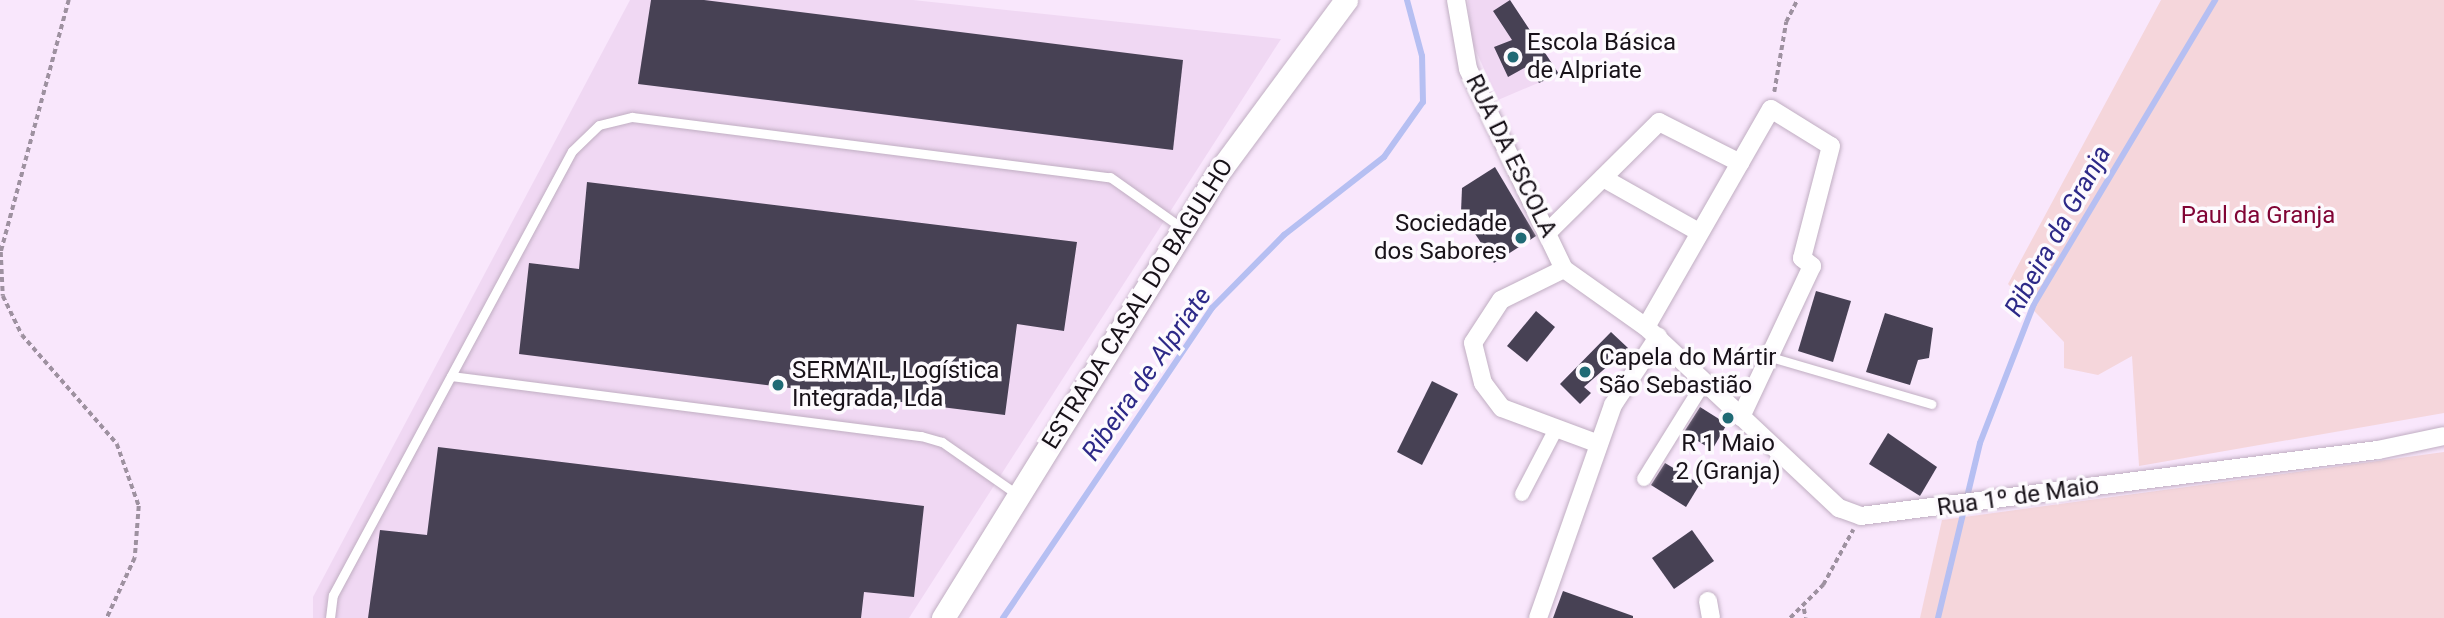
<!DOCTYPE html>
<meta charset="utf-8">
<style>
body{margin:0}
#map{position:relative;width:2444px;height:618px;overflow:hidden;background:#f9e7fc;font-family:Roboto,sans-serif}
div>[style]{position:absolute}
[style*='--x']{left:calc(var(--x)*1px);top:calc(var(--y)*1px);width:calc(var(--w)*1px);rotate:calc(var(--a)*1deg)}
.built>*{inset:0;background:#f0d8f3}
.green>*{inset:0;background:#f5d6db}
.stream>*{height:6px;margin:-3px;padding:0 3px;transform-origin:3px;border-radius:3px;background:#b6bff2}
.building>*{inset:0;background:#474154}
.path>*{height:3.5px;margin-top:-1.75px;transform-origin:0;background:repeating-linear-gradient(90deg,#9e91a0 0 5px,transparent 0 8.5px)}
.roads{filter:drop-shadow(0 0 2px #c0aec2) drop-shadow(0 0 2px #c0aec2)}
.service>*{height:9px;margin:-4.5px;padding:0 4.5px;transform-origin:4.5px;border-radius:4.5px;background:#fff}
.pedestrian>*{height:14px;margin:-7px;padding:0 7px;transform-origin:7px;border-radius:7px;background:#fff}
.minor>*{height:18px;margin:-9px;padding:0 9px;transform-origin:9px;border-radius:9px;background:#fff}
.tertiary>*{height:23px;margin:-11.5px;padding:0 11.5px;transform-origin:11.5px;border-radius:11.5px;background:#fff}
.dots>*{width:19px;height:19px;translate:-50% -50%;box-sizing:border-box;border:4px solid #fdfafe;border-radius:50%}
span{translate:-50% -50%;white-space:nowrap;text-align:center;line-height:1.15;-webkit-text-stroke:7px #fdfafe;paint-order:stroke}
.poi-label{font-size:24px;color:#181219}
.left{translate:0 -50%;text-align:left}
.right{translate:-100% -50%;text-align:right}
.street-label{font-size:24px;color:#181219}
.park-label{font-size:24px;color:#810435}
.water-label{font-size:26px;color:#2d2988;font-style:italic}
</style>
<div id="map">
<div class="built">
<div style="clip-path:polygon(630px 0,913px 0,1281px 39px,909px 618px,313px 618px,313px 597px)"></div>
<div style="clip-path:polygon(1468px 0,1510px 0,1559px 74px,1498px 100px,1471px 40px)"></div>
</div>
<div class="green">
<div style="clip-path:polygon(2161px 0,2444px 0,2444px 413px,2139px 466px,2132px 356px,2098px 375px,2064px 368px,2064px 342px,2008px 284px)"></div>
<div style="clip-path:polygon(2444px 452px,2444px 618px,1920px 618px,1942px 520px)"></div>
</div>
<div class="stream">
<div style="--x:1003;--y:618;--w:374;--a:-56"></div>
<div style="--x:1212;--y:308;--w:103;--a:-45.4"></div>
<div style="--x:1284;--y:235;--w:127;--a:-38"></div>
<div style="--x:1384;--y:157;--w:67;--a:-54.7"></div>
<div style="--x:1423;--y:102;--w:46;--a:-91.2"></div>
<div style="--x:1422;--y:56;--w:58;--a:-105"></div>
<div style="--x:1938;--y:618;--w:180;--a:-76.5"></div>
<div style="--x:1980;--y:443;--w:149;--a:-68.8"></div>
<div style="--x:2034;--y:304;--w:354;--a:-59.2"></div>
</div>
<div class="building">
<div style="clip-path:polygon(651px 0,704px 0,1183px 60px,1173px 150px,638px 84px)"></div>
<div style="clip-path:polygon(1510px 0,1559px 74px,1539px 83px,1528px 66px,1508px 77px,1494px 47px,1512px 40px,1493px 11px)"></div>
<div style="clip-path:polygon(1495px 167px,1536px 236px,1494px 263px,1461px 212px,1462px 188px)"></div>
<div style="clip-path:polygon(587px 182px,1077px 242px,1064px 331px,1017px 324px,1005px 415px,519px 354px,529px 263px,579px 269px)"></div>
<div style="clip-path:polygon(1816px 291px,1851px 301px,1833px 362px,1798px 351px)"></div>
<div style="clip-path:polygon(1536px 311px,1555px 327px,1527px 362px,1507px 346px)"></div>
<div style="clip-path:polygon(1885px 313px,1933px 328px,1929px 358px,1918px 360px,1910px 385px,1866px 372px)"></div>
<div style="clip-path:polygon(1611px 332px,1628px 348px,1584px 387px,1591px 393px,1580px 404px,1560px 384px)"></div>
<div style="clip-path:polygon(1432px 381px,1458px 394px,1422px 465px,1397px 452px)"></div>
<div style="clip-path:polygon(1700px 407px,1727px 424px,1712px 450px,1684px 432px)"></div>
<div style="clip-path:polygon(1888px 433px,1937px 467px,1920px 496px,1869px 464px)"></div>
<div style="clip-path:polygon(438px 447px,924px 506px,914px 597px,864px 592px,861px 618px,368px 618px,380px 530px,427px 535px)"></div>
<div style="clip-path:polygon(1665px 463px,1700px 484px,1686px 507px,1651px 485px)"></div>
<div style="clip-path:polygon(1692px 530px,1714px 561px,1674px 589px,1652px 558px)"></div>
<div style="clip-path:polygon(1563px 591px,1633px 616px,1633px 618px,1553px 618px)"></div>
</div>
<div class="path">
<div style="--x:69;--y:0;--w:261;--a:105.1"></div>
<div style="--x:1;--y:252;--w:44;--a:87.4"></div>
<div style="--x:3;--y:296;--w:43;--a:64"></div>
<div style="--x:22;--y:335;--w:145;--a:48.9"></div>
<div style="--x:117;--y:444;--w:66;--a:70.5"></div>
<div style="--x:139;--y:506;--w:52;--a:94.4"></div>
<div style="--x:135;--y:558;--w:66;--a:115"></div>
<div style="--x:1774;--y:92;--w:71;--a:-80.3"></div>
<div style="--x:1786;--y:22;--w:25;--a:-63"></div>
<div style="--x:1804;--y:609;--w:9;--a:77"></div>
<div style="--x:1790;--y:618;--w:47;--a:-45"></div>
<div style="--x:1823;--y:585;--w:63;--a:-61.4"></div>
</div>
<div class="roads">
<div class="service">
<div style="--x:1774;--y:358;--w:164;--a:16.3"></div>
<div style="--x:451;--y:376;--w:474;--a:7.3"></div>
<div style="--x:921;--y:436;--w:22;--a:16"></div>
<div style="--x:942;--y:442;--w:93;--a:34.9"></div>
<div style="--x:330;--y:618;--w:23;--a:-83"></div>
<div style="--x:333;--y:595;--w:504;--a:-61.71"></div>
<div style="--x:572;--y:151;--w:37;--a:-44"></div>
<div style="--x:599;--y:125;--w:34;--a:-14"></div>
<div style="--x:632;--y:117;--w:482;--a:7.2"></div>
<div style="--x:1110;--y:177;--w:88;--a:35.3"></div>
</div>
<div class="pedestrian">
<div style="--x:1644;--y:479;--w:115;--a:-58.1"></div>
<div style="--x:1522;--y:494;--w:73;--a:-62.4"></div>
</div>
<div class="minor">
<div style="--x:1456;--y:0;--w:70;--a:80.1"></div>
<div style="--x:1468;--y:69;--w:222;--a:64.4"></div>
<div style="--x:1603;--y:178;--w:110;--a:29.4"></div>
<div style="--x:1549;--y:231;--w:155;--a:-44.7"></div>
<div style="--x:1659;--y:122;--w:91;--a:26.8"></div>
<div style="--x:1564;--y:269;--w:100;--a:35.3"></div>
<div style="--x:1646;--y:327;--w:265;--a:43.2"></div>
<div style="--x:1839;--y:508;--w:23;--a:20"></div>
<div style="--x:1861;--y:516;--w:521;--a:-7.28"></div>
<div style="--x:2378;--y:450;--w:67;--a:-12"></div>
<div style="--x:1564;--y:269;--w:70;--a:153.8"></div>
<div style="--x:1501;--y:300;--w:51;--a:123.1"></div>
<div style="--x:1473;--y:343;--w:41;--a:76"></div>
<div style="--x:1483;--y:383;--w:31;--a:53"></div>
<div style="--x:1502;--y:408;--w:103;--a:20.4"></div>
<div style="--x:1646;--y:327;--w:251;--a:-60.2"></div>
<div style="--x:1771;--y:109;--w:70;--a:31.7"></div>
<div style="--x:1831;--y:146;--w:116;--a:104.5"></div>
<div style="--x:1802;--y:258;--w:13;--a:39"></div>
<div style="--x:1812;--y:266;--w:167;--a:115.2"></div>
<div style="--x:1708;--y:601;--w:17;--a:80"></div>
<div style="--x:1538;--y:618;--w:226;--a:-70.6"></div>
<div style="--x:1613;--y:405;--w:82;--a:-56.5"></div>
</div>
<div class="tertiary">
<div style="--x:943;--y:618;--w:523;--a:-58.28"></div>
<div style="--x:1218;--y:173;--w:215;--a:-53.5"></div>
</div>
</div>
<div class="dots">
<div style="left:1513px;top:57px;background:#206a75"></div>
<div style="left:1521px;top:238px;background:#206a75"></div>
<div style="left:1585px;top:372px;background:#206a75"></div>
<div style="left:778px;top:385px;background:#206a75"></div>
<div style="left:1728px;top:418px;background:#206a75"></div>
</div>
<div class="poi-label">
<span class="left" style="left:1527px;top:57px">Escola Básica<br>de Alpriate</span>
<span class="right" style="left:1507px;top:238px">Sociedade<br>dos Sabores</span>
<span class="left" style="left:1599px;top:372px">Capela do Mártir<br>São Sebastião</span>
<span class="left" style="left:792px;top:385px">SERMAIL, Logística<br>Integrada, Lda</span>
<span style="left:1728px;top:458px">R 1 Maio<br>2 (Granja)</span>
</div>
<div class="street-label">
<span style="left:1511px;top:156px;rotate:64deg">RUA DA ESCOLA</span>
<span style="left:1138px;top:304px;rotate:-58deg">ESTRADA CASAL DO BAGULHO</span>
<span style="left:2018px;top:497px;rotate:-8deg">Rua 1º de Maio</span>
</div>
<div class="park-label">
<span style="left:2258px;top:216px">Paul da Granja</span>
</div>
<div class="water-label">
<span style="left:2058px;top:231px;rotate:-61deg">Ribeira da Granja</span>
<span style="left:1147px;top:374px;rotate:-55deg">Ribeira de Alpriate</span>
</div>
</div>
